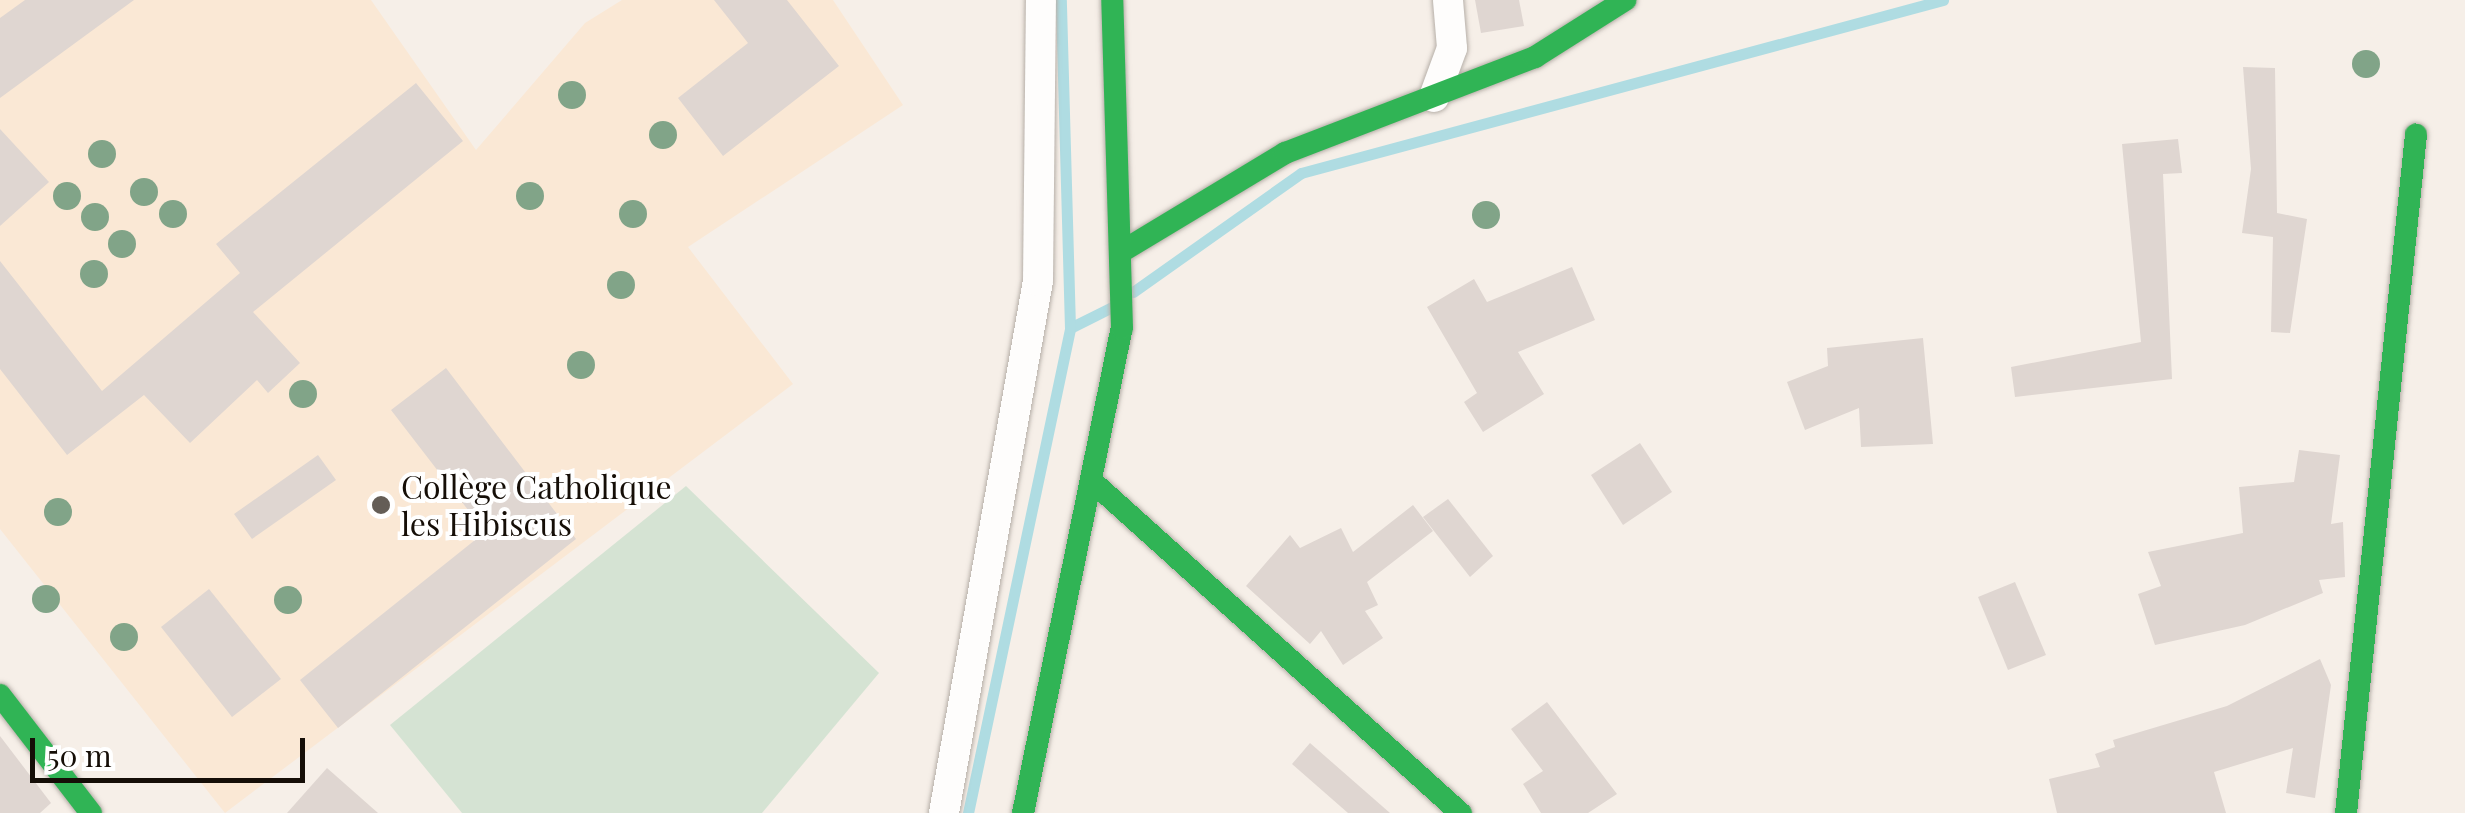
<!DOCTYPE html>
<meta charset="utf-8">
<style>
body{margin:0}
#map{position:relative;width:2465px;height:813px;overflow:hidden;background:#f6efe8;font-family:"Playfair Display",serif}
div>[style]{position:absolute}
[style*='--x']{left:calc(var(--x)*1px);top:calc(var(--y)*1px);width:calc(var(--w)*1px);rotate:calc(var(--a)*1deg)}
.built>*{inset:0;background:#fae8d5}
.green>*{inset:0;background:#d5e3d3}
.stream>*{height:11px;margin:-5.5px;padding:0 5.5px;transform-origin:5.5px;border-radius:5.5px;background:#afdce2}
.building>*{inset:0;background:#dfd6d1}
.roads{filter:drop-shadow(0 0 2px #b6afa8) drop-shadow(0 0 2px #b6afa8)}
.street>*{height:30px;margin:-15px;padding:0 15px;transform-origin:15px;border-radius:15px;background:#fefdfc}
.fast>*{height:22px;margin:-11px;padding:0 11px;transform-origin:11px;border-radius:11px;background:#30b455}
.trees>*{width:28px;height:28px;margin:-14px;border-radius:50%;background:#81a488}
.dots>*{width:28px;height:28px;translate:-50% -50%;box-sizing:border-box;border:5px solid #fff;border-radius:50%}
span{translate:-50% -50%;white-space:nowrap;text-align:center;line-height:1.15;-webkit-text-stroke:8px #fff;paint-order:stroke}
.poi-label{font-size:32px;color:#150e07}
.left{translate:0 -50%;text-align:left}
.scale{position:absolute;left:30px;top:738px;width:275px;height:45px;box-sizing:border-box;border:5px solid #150e07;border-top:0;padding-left:12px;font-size:30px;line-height:35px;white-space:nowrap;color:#150e07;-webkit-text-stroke:8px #fff;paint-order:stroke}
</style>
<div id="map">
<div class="built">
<div style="clip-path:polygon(0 0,371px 0,476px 150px,585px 23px,622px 0,833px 0,903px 105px,688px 247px,793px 384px,225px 813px,0 529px)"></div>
</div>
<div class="green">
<div style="clip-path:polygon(686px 486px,879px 673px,762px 813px,462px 813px,390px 725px)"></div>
</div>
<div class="stream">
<div style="--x:1133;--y:292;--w:206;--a:-35.3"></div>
<div style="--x:1301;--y:173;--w:665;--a:-15.08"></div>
<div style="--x:1070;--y:328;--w:49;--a:-26.6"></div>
<div style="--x:968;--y:813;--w:496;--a:-78.1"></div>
<div style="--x:1070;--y:328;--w:328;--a:-91.6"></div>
</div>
<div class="building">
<div style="clip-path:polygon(25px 0,134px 0,0 98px,0 18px)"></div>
<div style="clip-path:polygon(714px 0,787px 0,839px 66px,723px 156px,678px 98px,748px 43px)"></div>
<div style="clip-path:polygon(1475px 0,1519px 0,1524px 26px,1481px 33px)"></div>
<div style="clip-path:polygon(2243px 67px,2275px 68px,2277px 213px,2307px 219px,2290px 333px,2271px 332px,2273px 237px,2242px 233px,2251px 169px)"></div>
<div style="clip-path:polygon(416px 83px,463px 141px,253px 312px,300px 363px,268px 393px,257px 380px,190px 443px,144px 395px,67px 455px,0 369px,0 261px,102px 391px,240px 273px,216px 244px)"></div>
<div style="clip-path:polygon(0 129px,49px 182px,0 226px)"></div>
<div style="clip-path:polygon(2178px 139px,2182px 173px,2163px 174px,2172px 379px,2015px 397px,2011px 367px,2141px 342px,2122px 144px)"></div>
<div style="clip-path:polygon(1572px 267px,1595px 320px,1518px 352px,1544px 394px,1483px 432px,1464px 402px,1477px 393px,1427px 307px,1474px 279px,1487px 302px)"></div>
<div style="clip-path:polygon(1923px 338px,1933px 444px,1861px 447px,1859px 408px,1805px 430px,1787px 382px,1828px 366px,1827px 348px)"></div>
<div style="clip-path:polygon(446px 368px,576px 539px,338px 728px,300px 680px,485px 532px,391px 410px)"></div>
<div style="clip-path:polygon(1640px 443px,1672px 492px,1623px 525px,1591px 475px)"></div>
<div style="clip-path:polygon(2299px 450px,2340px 455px,2331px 524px,2343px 522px,2345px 577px,2319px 580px,2323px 593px,2245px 625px,2155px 645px,2138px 594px,2161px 586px,2148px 552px,2243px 533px,2239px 487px,2294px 482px)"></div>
<div style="clip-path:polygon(318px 455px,336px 480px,252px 539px,234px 514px)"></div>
<div style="clip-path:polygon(1448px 499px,1493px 556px,1470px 577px,1423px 517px)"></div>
<div style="clip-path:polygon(1413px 505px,1433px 531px,1367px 582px,1378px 605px,1365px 611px,1383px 638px,1343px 665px,1321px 631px,1310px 644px,1246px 586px,1290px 535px,1300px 548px,1341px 528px,1353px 552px)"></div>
<div style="clip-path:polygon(2015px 582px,2046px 655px,2008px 670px,1978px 597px)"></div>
<div style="clip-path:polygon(209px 589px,281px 679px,232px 717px,161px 627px)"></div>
<div style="clip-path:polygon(2320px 659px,2331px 685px,2315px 798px,2286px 793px,2293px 748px,2214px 772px,2226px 813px,2057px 813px,2049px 779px,2100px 767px,2095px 754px,2115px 747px,2113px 740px,2227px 706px)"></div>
<div style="clip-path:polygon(1547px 702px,1617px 794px,1588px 813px,1541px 813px,1523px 784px,1543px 771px,1511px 729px)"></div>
<div style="clip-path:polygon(0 736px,51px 803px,40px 813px,0 813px)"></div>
<div style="clip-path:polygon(1310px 743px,1390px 813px,1348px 813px,1292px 764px)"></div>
<div style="clip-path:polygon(327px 768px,378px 813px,287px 813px)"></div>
</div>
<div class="roads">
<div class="street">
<div style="--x:1434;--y:97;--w:52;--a:-69.8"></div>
<div style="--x:1452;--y:48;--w:48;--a:-94.8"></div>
<div style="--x:944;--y:813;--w:540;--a:-79.98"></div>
<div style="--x:1038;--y:281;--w:281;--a:-89.4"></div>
</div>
<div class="fast">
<div style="--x:1126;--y:249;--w:186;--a:-31.1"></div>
<div style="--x:1285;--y:153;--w:268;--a:-21"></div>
<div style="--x:1535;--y:57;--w:107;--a:-32.3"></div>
<div style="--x:1094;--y:483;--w:494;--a:42"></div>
<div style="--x:0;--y:695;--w:149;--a:52.4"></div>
<div style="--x:1023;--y:813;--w:495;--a:-78.5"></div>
<div style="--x:1122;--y:328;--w:328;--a:-91.7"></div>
<div style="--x:2346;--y:813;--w:682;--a:-84.11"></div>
</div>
</div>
<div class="trees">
<div style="left:2366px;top:64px"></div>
<div style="left:572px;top:95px"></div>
<div style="left:663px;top:135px"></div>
<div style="left:102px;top:154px"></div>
<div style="left:144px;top:192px"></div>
<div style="left:67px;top:196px"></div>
<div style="left:530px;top:196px"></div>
<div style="left:173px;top:214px"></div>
<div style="left:633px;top:214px"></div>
<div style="left:1486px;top:215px"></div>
<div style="left:95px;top:217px"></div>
<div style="left:122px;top:244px"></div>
<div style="left:94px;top:274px"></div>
<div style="left:621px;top:285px"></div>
<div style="left:581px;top:365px"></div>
<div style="left:303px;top:394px"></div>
<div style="left:58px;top:512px"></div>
<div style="left:46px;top:599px"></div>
<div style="left:288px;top:600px"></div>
<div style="left:124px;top:637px"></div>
</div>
<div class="dots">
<div style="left:381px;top:505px;background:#645d56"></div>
</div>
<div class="poi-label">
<span class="left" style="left:401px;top:505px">Collège Catholique<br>les Hibiscus</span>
</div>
<div class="scale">50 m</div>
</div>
